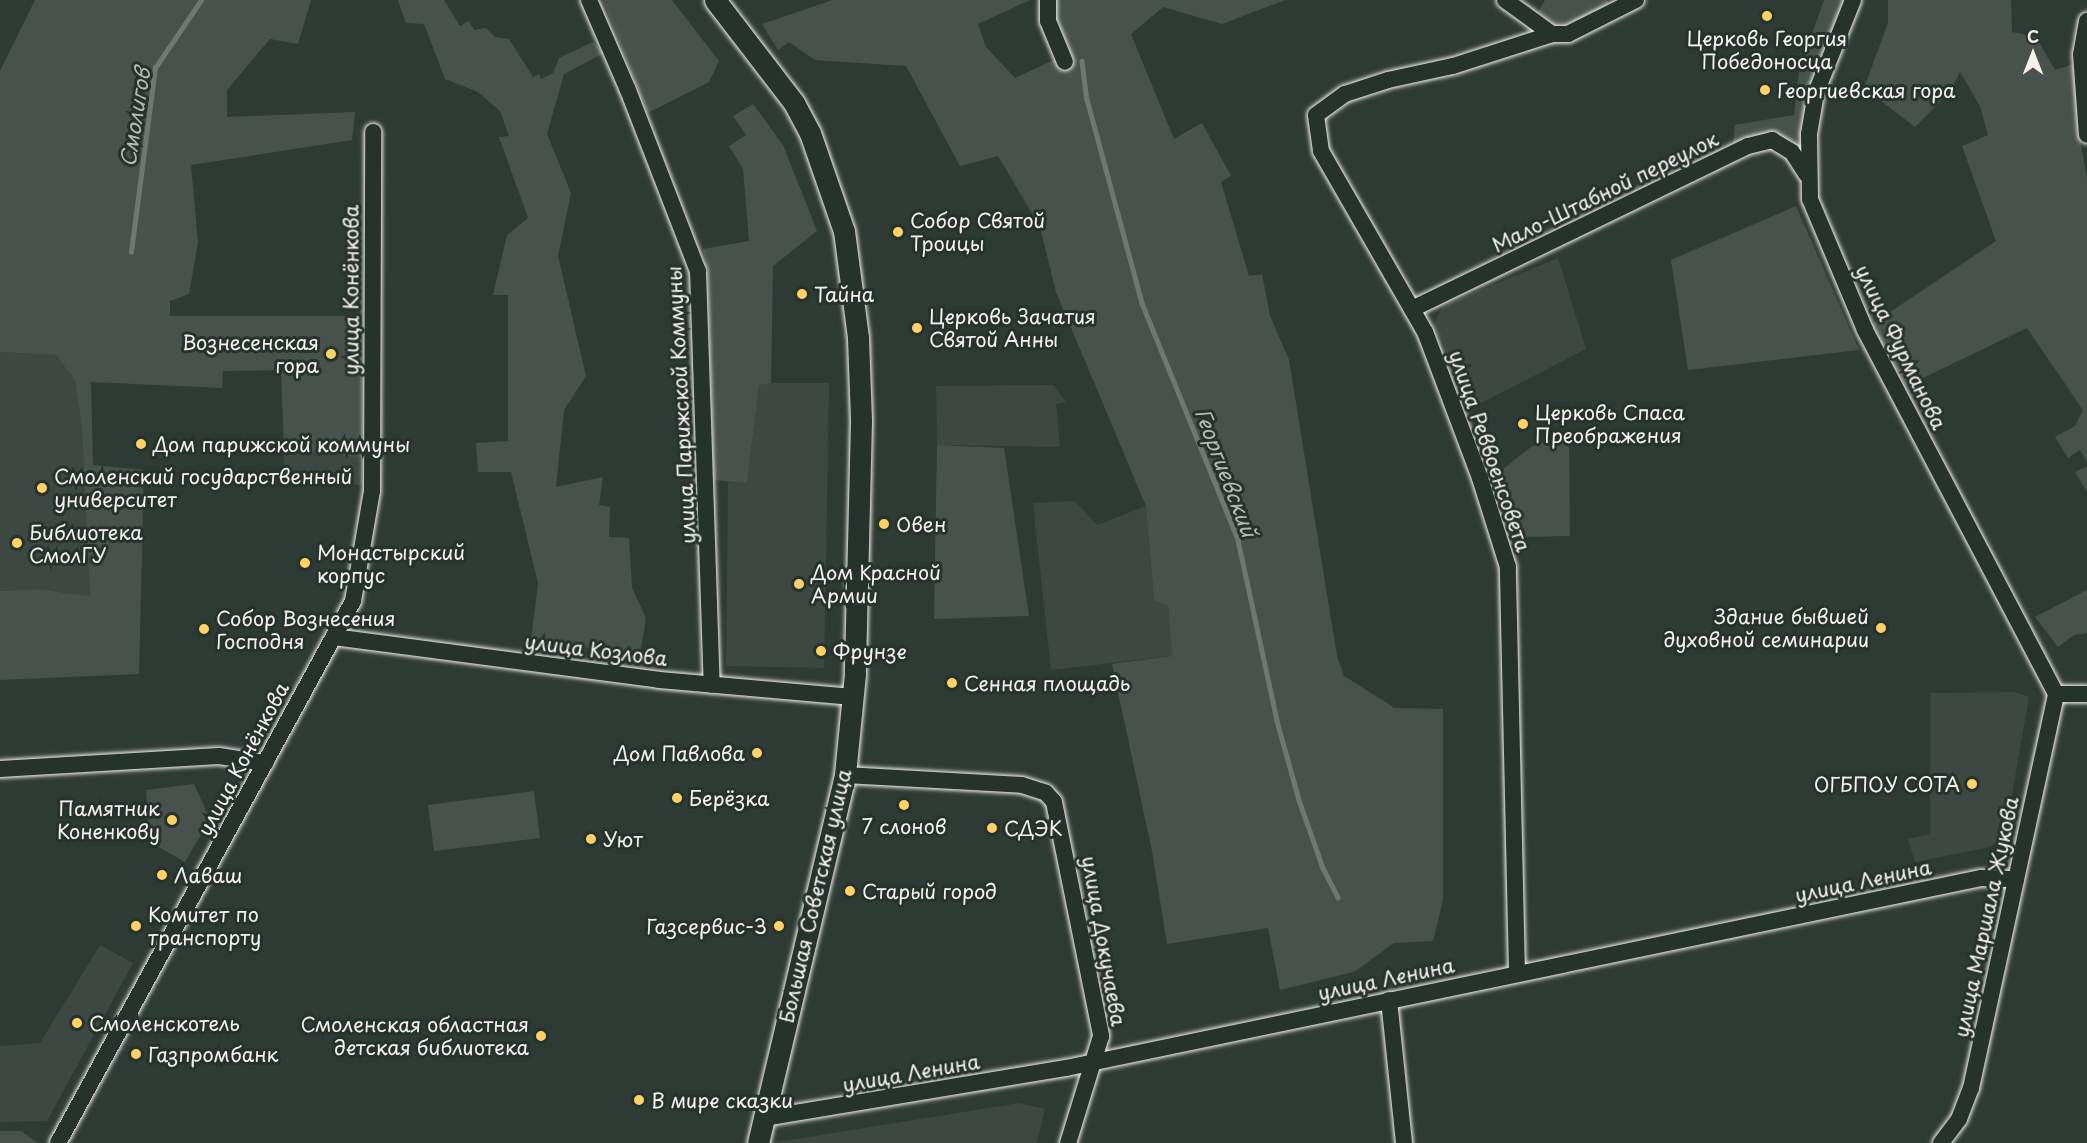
<!DOCTYPE html>
<meta charset="utf-8">
<style>
body{margin:0}
#map{position:relative;width:2087px;height:1143px;overflow:hidden;background:#2e3b34;font-family:"Playpen Sans",sans-serif}
div>[style]{position:absolute}
[style*='--x']{left:calc(var(--x)*1px);top:calc(var(--y)*1px);width:calc(var(--w)*1px);rotate:calc(var(--a)*1deg)}
.built>*{inset:0;background:#3c4841}
.green>*{inset:0;background:#48524c}
.stream>*{height:4.5px;margin:-2.25px;padding:0 2.25px;transform-origin:2.25px;border-radius:2.25px;background:#6f7770}
.roads{filter:drop-shadow(0 0 2px #f4f1e8) drop-shadow(0 0 2px #f4f1e8)}
.minor>*{height:16px;margin:-8px;padding:0 8px;transform-origin:8px;border-radius:8px;background:#26332d}
.major>*{height:21px;margin:-10.5px;padding:0 10.5px;transform-origin:10.5px;border-radius:10.5px;background:#26332d}
.dots>*{width:16px;height:16px;translate:-50% -50%;box-sizing:border-box;border:3px solid #26332d;border-radius:50%}
span{translate:-50% -50%;white-space:nowrap;text-align:center;line-height:1.15;-webkit-text-stroke:6px #26332d;paint-order:stroke}
.poi-label{font-size:20px;color:#f4f1e8}
.left{translate:0 -50%;text-align:left}
.right{translate:-100% -50%;text-align:right}
.street-label{font-size:20px;color:#f4f1e8}
.water-label{font-size:21px;color:#b8bab2;font-style:italic}
.north{position:absolute;left:2003px;top:24px;width:60px;height:60px;-webkit-text-stroke:4px #26332d;paint-order:stroke;rotate:0deg;font-size:16px;font-weight:700;line-height:24px;text-align:center;color:#f4f1e8}
.north::after{content:'';display:block;margin:auto;width:21px;height:27px;background:#f4f1e8;clip-path:polygon(50% 0,100% 100%,50% 72%,0 100%)}
</style>
<div id="map">
<div class="built">
<div style="clip-path:polygon(1558px 258px,1586px 349px,1468px 410px,1465px 394px,1434px 324px,1443px 306px)"></div>
<div style="clip-path:polygon(0 352px,56px 355px,75px 381px,82px 428px,90px 596px,36px 589px,0 591px)"></div>
<div style="clip-path:polygon(771px 383px,829px 383px,824px 668px,726px 666px,728px 482px,747px 483px,759px 384px)"></div>
<div style="clip-path:polygon(1053px 385px,1066px 402px,1056px 404px,1060px 447px,937px 445px,936px 386px)"></div>
<div style="clip-path:polygon(284px 449px,362px 458px,362px 485px,283px 480px)"></div>
<div style="clip-path:polygon(1075px 501px,1097px 525px,1146px 506px,1154px 600px,1168px 606px,1172px 656px,1051px 670px,1033px 503px)"></div>
<div style="clip-path:polygon(2014px 692px,2029px 697px,2010px 806px,2013px 829px,1990px 847px,1915px 862px,1908px 839px,1930px 834px,1930px 693px)"></div>
<div style="clip-path:polygon(100px 945px,133px 963px,47px 1121px,0 1122px,0 1046px,40px 1043px)"></div>
<div style="clip-path:polygon(1019px 1103px,1045px 1109px,1037px 1143px,771px 1143px)"></div>
</div>
<div class="green">
<div style="clip-path:polygon(35px 0,311px 0,298px 44px,270px 39px,227px 90px,227px 117px,355px 112px,352px 140px,191px 165px,198px 242px,189px 294px,170px 301px,170px 316px,361px 316px,362px 458px,284px 449px,281px 370px,223px 371px,222px 388px,91px 382px,93px 465px,144px 470px,139px 674px,0 680px,0 591px,36px 589px,90px 596px,82px 428px,75px 381px,56px 355px,0 352px,0 71px)"></div>
<div style="clip-path:polygon(398px 0,444px 0,460px 26px,469px 21px,474px 30px,486px 28px,495px 37px,509px 39px,533px 77px,539px 74px,541px 79px,553px 73px,559px 58px,593px 42px,604px 53px,564px 74px,547px 134px,571px 193px,558px 256px,586px 376px,564px 410px,556px 487px,603px 477px,599px 505px,610px 507px,609px 537px,629px 538px,632px 588px,646px 618px,640px 655px,531px 640px,538px 583px,511px 472px,478px 472px,476px 443px,508px 441px,508px 295px,493px 295px,507px 235px,528px 218px,499px 137px,509px 136px,500px 111px,478px 92px,445px 79px,424px 24px,406px 23px)"></div>
<div style="clip-path:polygon(603px 0,672px 0,719px 61px,709px 82px,648px 113px)"></div>
<div style="clip-path:polygon(833px 0,1030px 0,978px 24px,986px 47px,1015px 78px,1056px 59px,1074px 60px,1051px 5px,1055px 0,1285px 0,1222px 24px,1163px 7px,1131px 34px,1174px 139px,1202px 123px,1231px 176px,1221px 182px,1249px 276px,1262px 274px,1270px 316px,1289px 360px,1337px 656px,1344px 676px,1395px 708px,1443px 709px,1443px 900px,1433px 941px,1394px 943px,1354px 972px,1280px 990px,1268px 928px,1167px 944px,1152px 851px,1112px 664px,1172px 656px,1168px 606px,1154px 600px,1146px 506px,1056px 292px,1040px 227px,998px 156px,960px 166px,906px 66px,815px 60px,789px 42px,778px 50px,762px 24px)"></div>
<div style="clip-path:polygon(1545px 0,1607px 0,1611px 8px,1575px 22px,1554px 24px,1538px 12px)"></div>
<div style="clip-path:polygon(1824px 0,1844px 0,1810px 90px,1803px 154px,1792px 141px,1767px 133px,1733px 143px,1735px 125px,1794px 115px,1799px 71px)"></div>
<div style="clip-path:polygon(1888px 0,2011px 0,2012px 32px,2036px 37px,2055px 70px,2074px 64px,2077px 123px,2087px 178px,2087px 463px,2080px 450px,2068px 458px,2055px 437px,2075px 426px,2083px 410px,2027px 328px,1906px 386px,1871px 325px,1996px 241px,1962px 146px,1988px 135px,1980px 106px,1960px 72px,1950px 92px,1915px 127px,1864px 88px,1888px 23px)"></div>
<div style="clip-path:polygon(753px 104px,783px 145px,817px 231px,773px 266px,771px 383px,759px 385px,747px 483px,714px 480px,708px 270px,703px 249px,749px 241px,743px 169px,729px 146px,746px 135px,733px 116px)"></div>
<div style="clip-path:polygon(1796px 206px,1859px 350px,1688px 370px,1671px 260px)"></div>
<div style="clip-path:polygon(1556px 436px,1569px 436px,1570px 536px,1524px 537px,1492px 478px,1531px 447px)"></div>
<div style="clip-path:polygon(937px 445px,1004px 448px,1029px 616px,934px 619px)"></div>
<div style="clip-path:polygon(2087px 466px,2087px 492px,2075px 472px)"></div>
<div style="clip-path:polygon(2087px 590px,2087px 633px,2074px 635px,2058px 647px,2035px 617px)"></div>
<div style="clip-path:polygon(194px 784px,210px 819px,185px 862px,150px 842px,146px 790px)"></div>
<div style="clip-path:polygon(534px 791px,540px 838px,434px 851px,428px 805px)"></div>
<div style="clip-path:polygon(0 1131px,21px 1131px,38px 1143px,0 1143px)"></div>
</div>
<div class="stream">
<div style="--x:1082;--y:61;--w:38;--a:83"></div>
<div style="--x:1087;--y:99;--w:211;--a:74.9"></div>
<div style="--x:1142;--y:303;--w:256;--a:67.9"></div>
<div style="--x:1238;--y:540;--w:185;--a:77.8"></div>
<div style="--x:1277;--y:721;--w:82;--a:74.4"></div>
<div style="--x:1299;--y:800;--w:72;--a:70.6"></div>
<div style="--x:1323;--y:868;--w:33;--a:63"></div>
<div style="--x:131;--y:252;--w:186;--a:-82.6"></div>
<div style="--x:155;--y:68;--w:82;--a:-55.9"></div>
</div>
<div class="roads">
<div class="minor">
<div style="--x:589;--y:0;--w:98;--a:66.6"></div>
<div style="--x:628;--y:90;--w:194;--a:68.9"></div>
<div style="--x:698;--y:271;--w:414;--a:88.1"></div>
<div style="--x:1048;--y:0;--w:21;--a:90"></div>
<div style="--x:1048;--y:21;--w:44;--a:67.5"></div>
<div style="--x:1505;--y:0;--w:58;--a:35.9"></div>
<div style="--x:1853;--y:0;--w:100;--a:111.7"></div>
<div style="--x:1816;--y:93;--w:42;--a:99.7"></div>
<div style="--x:1809;--y:134;--w:65;--a:89.1"></div>
<div style="--x:1810;--y:199;--w:142;--a:67.2"></div>
<div style="--x:1865;--y:330;--w:411;--a:62.3"></div>
<div style="--x:2087;--y:21;--w:34;--a:100"></div>
<div style="--x:2081;--y:54;--w:81;--a:85.8"></div>
<div style="--x:1412;--y:309;--w:373;--a:-25.9"></div>
<div style="--x:1748;--y:146;--w:25;--a:-14"></div>
<div style="--x:1772;--y:140;--w:23;--a:31"></div>
<div style="--x:1792;--y:152;--w:27;--a:57"></div>
<div style="--x:334;--y:637;--w:328;--a:7.5"></div>
<div style="--x:659;--y:680;--w:195;--a:5"></div>
<div style="--x:2056;--y:694;--w:31;--a:0"></div>
<div style="--x:0;--y:769;--w:219;--a:-3.4"></div>
<div style="--x:219;--y:756;--w:47;--a:8.7"></div>
<div style="--x:845;--y:775;--w:177;--a:3.2"></div>
<div style="--x:1022;--y:785;--w:25;--a:18"></div>
<div style="--x:1046;--y:793;--w:12;--a:48"></div>
<div style="--x:1054;--y:802;--w:239;--a:78.6"></div>
<div style="--x:1101;--y:1036;--w:112;--a:107.1"></div>
<div style="--x:1517;--y:973;--w:406;--a:-91.3"></div>
<div style="--x:1508;--y:567;--w:93;--a:-107.5"></div>
<div style="--x:1480;--y:478;--w:156;--a:-110.6"></div>
<div style="--x:1425;--y:332;--w:209;--a:-119.9"></div>
<div style="--x:1321;--y:151;--w:36;--a:-98"></div>
<div style="--x:1316;--y:115;--w:36;--a:-36"></div>
<div style="--x:1345;--y:94;--w:45;--a:-18"></div>
<div style="--x:1388;--y:80;--w:66;--a:-12.2"></div>
<div style="--x:1453;--y:66;--w:104;--a:-17.9"></div>
<div style="--x:1552;--y:34;--w:16;--a:0"></div>
<div style="--x:1568;--y:34;--w:76;--a:-26.6"></div>
<div style="--x:1389;--y:1000;--w:144;--a:84"></div>
<div style="--x:764;--y:1118;--w:306;--a:-9.4"></div>
<div style="--x:1066;--y:1068;--w:935;--a:-11.73"></div>
<div style="--x:1981;--y:878;--w:35;--a:2"></div>
<div style="--x:58;--y:1143;--w:617;--a:-61.44"></div>
<div style="--x:353;--y:601;--w:112;--a:-80.2"></div>
<div style="--x:372;--y:491;--w:359;--a:-89.8"></div>
<div style="--x:1941;--y:1143;--w:30;--a:-53"></div>
<div style="--x:1959;--y:1119;--w:33;--a:-69"></div>
<div style="--x:1971;--y:1088;--w:403;--a:-77.8"></div>
</div>
<div class="major">
<div style="--x:715;--y:0;--w:130;--a:52.5"></div>
<div style="--x:794;--y:103;--w:34;--a:62"></div>
<div style="--x:810;--y:133;--w:104;--a:70.9"></div>
<div style="--x:844;--y:231;--w:108;--a:82.5"></div>
<div style="--x:858;--y:338;--w:83;--a:87.9"></div>
<div style="--x:861;--y:421;--w:253;--a:91.4"></div>
<div style="--x:855;--y:674;--w:101;--a:95.7"></div>
<div style="--x:845;--y:775;--w:378;--a:103.3"></div>
</div>
</div>
<div class="dots">
<div style="left:1767px;top:16px;background:#ffd166"></div>
<div style="left:1765px;top:90px;background:#ffd166"></div>
<div style="left:898px;top:232px;background:#ffd166"></div>
<div style="left:802px;top:294px;background:#ffd166"></div>
<div style="left:917px;top:328px;background:#ffd166"></div>
<div style="left:331px;top:354px;background:#ffd166"></div>
<div style="left:1523px;top:424px;background:#ffd166"></div>
<div style="left:141px;top:444px;background:#ffd166"></div>
<div style="left:42px;top:488px;background:#ffd166"></div>
<div style="left:884px;top:524px;background:#ffd166"></div>
<div style="left:17px;top:543px;background:#ffd166"></div>
<div style="left:305px;top:563px;background:#ffd166"></div>
<div style="left:799px;top:584px;background:#ffd166"></div>
<div style="left:1881px;top:628px;background:#ffd166"></div>
<div style="left:204px;top:629px;background:#ffd166"></div>
<div style="left:821px;top:651px;background:#ffd166"></div>
<div style="left:952px;top:683px;background:#ffd166"></div>
<div style="left:757px;top:753px;background:#ffd166"></div>
<div style="left:1972px;top:784px;background:#ffd166"></div>
<div style="left:677px;top:798px;background:#ffd166"></div>
<div style="left:904px;top:805px;background:#ffd166"></div>
<div style="left:172px;top:820px;background:#ffd166"></div>
<div style="left:992px;top:828px;background:#ffd166"></div>
<div style="left:591px;top:839px;background:#ffd166"></div>
<div style="left:162px;top:875px;background:#ffd166"></div>
<div style="left:850px;top:891px;background:#ffd166"></div>
<div style="left:136px;top:926px;background:#ffd166"></div>
<div style="left:779px;top:926px;background:#ffd166"></div>
<div style="left:77px;top:1023px;background:#ffd166"></div>
<div style="left:541px;top:1036px;background:#ffd166"></div>
<div style="left:136px;top:1054px;background:#ffd166"></div>
<div style="left:639px;top:1100px;background:#ffd166"></div>
</div>
<div class="poi-label">
<span style="left:1767px;top:50px">Церковь Георгия<br>Победоносца</span>
<span class="left" style="left:1777px;top:90px">Георгиевская гора</span>
<span class="left" style="left:910px;top:232px">Собор Святой<br>Троицы</span>
<span class="left" style="left:814px;top:294px">Тайна</span>
<span class="left" style="left:929px;top:328px">Церковь Зачатия<br>Святой Анны</span>
<span class="right" style="left:319px;top:354px">Вознесенская<br>гора</span>
<span class="left" style="left:1535px;top:424px">Церковь Спаса<br>Преображения</span>
<span class="left" style="left:153px;top:444px">Дом парижской коммуны</span>
<span class="left" style="left:54px;top:488px">Смоленский государственный<br>университет</span>
<span class="left" style="left:896px;top:524px">Овен</span>
<span class="left" style="left:29px;top:544px">Библиотека<br>СмолГУ</span>
<span class="left" style="left:317px;top:564px">Монастырский<br>корпус</span>
<span class="left" style="left:811px;top:584px">Дом Красной<br>Армии</span>
<span class="right" style="left:1869px;top:628px">Здание бывшей<br>духовной семинарии</span>
<span class="left" style="left:216px;top:630px">Собор Вознесения<br>Господня</span>
<span class="left" style="left:833px;top:651px">Фрунзе</span>
<span class="left" style="left:964px;top:683px">Сенная площадь</span>
<span class="right" style="left:745px;top:753px">Дом Павлова</span>
<span class="right" style="left:1960px;top:784px">ОГБПОУ СОТА</span>
<span class="left" style="left:689px;top:798px">Берёзка</span>
<span class="right" style="left:160px;top:820px">Памятник<br>Коненкову</span>
<span style="left:904px;top:826px">7 слонов</span>
<span class="left" style="left:1004px;top:828px">СДЭК</span>
<span class="left" style="left:603px;top:839px">Уют</span>
<span class="left" style="left:174px;top:875px">Лаваш</span>
<span class="left" style="left:862px;top:891px">Старый город</span>
<span class="left" style="left:148px;top:926px">Комитет по<br>транспорту</span>
<span class="right" style="left:767px;top:926px">Газсервис-3</span>
<span class="left" style="left:89px;top:1023px">Смоленскотель</span>
<span class="right" style="left:529px;top:1036px">Смоленская областная<br>детская библиотека</span>
<span class="left" style="left:148px;top:1054px">Газпромбанк</span>
<span class="left" style="left:651px;top:1100px">В мире сказки</span>
</div>
<div class="street-label">
<span style="left:1605px;top:192px;rotate:-26deg">Мало-Штабной переулок</span>
<span style="left:351px;top:290px;rotate:-90deg">улица Конёнкова</span>
<span style="left:1901px;top:347px;rotate:64deg">улица Фурманова</span>
<span style="left:681px;top:405px;rotate:-93deg">улица Парижской Коммуны</span>
<span style="left:1490px;top:451px;rotate:71deg">улица Реввоенсовета</span>
<span style="left:596px;top:650px;rotate:7deg">улица Козлова</span>
<span style="left:243px;top:759px;rotate:-62deg">улица Конёнкова</span>
<span style="left:1863px;top:881px;rotate:-12deg">улица Ленина</span>
<span style="left:815px;top:896px;rotate:-77deg">Большая Советская улица</span>
<span style="left:1986px;top:917px;rotate:-78deg">улица Маршала Жукова</span>
<span style="left:1104px;top:941px;rotate:80deg">улица Докучаева</span>
<span style="left:1386px;top:979px;rotate:-12deg">улица Ленина</span>
<span style="left:911px;top:1073px;rotate:-10deg">улица Ленина</span>
</div>
<div class="water-label">
<span style="left:134px;top:117px;rotate:-81deg">Смолигов</span>
<span style="left:1227px;top:472px;rotate:69deg">Георгиевский</span>
</div>
<div class="north">С</div>
</div>
